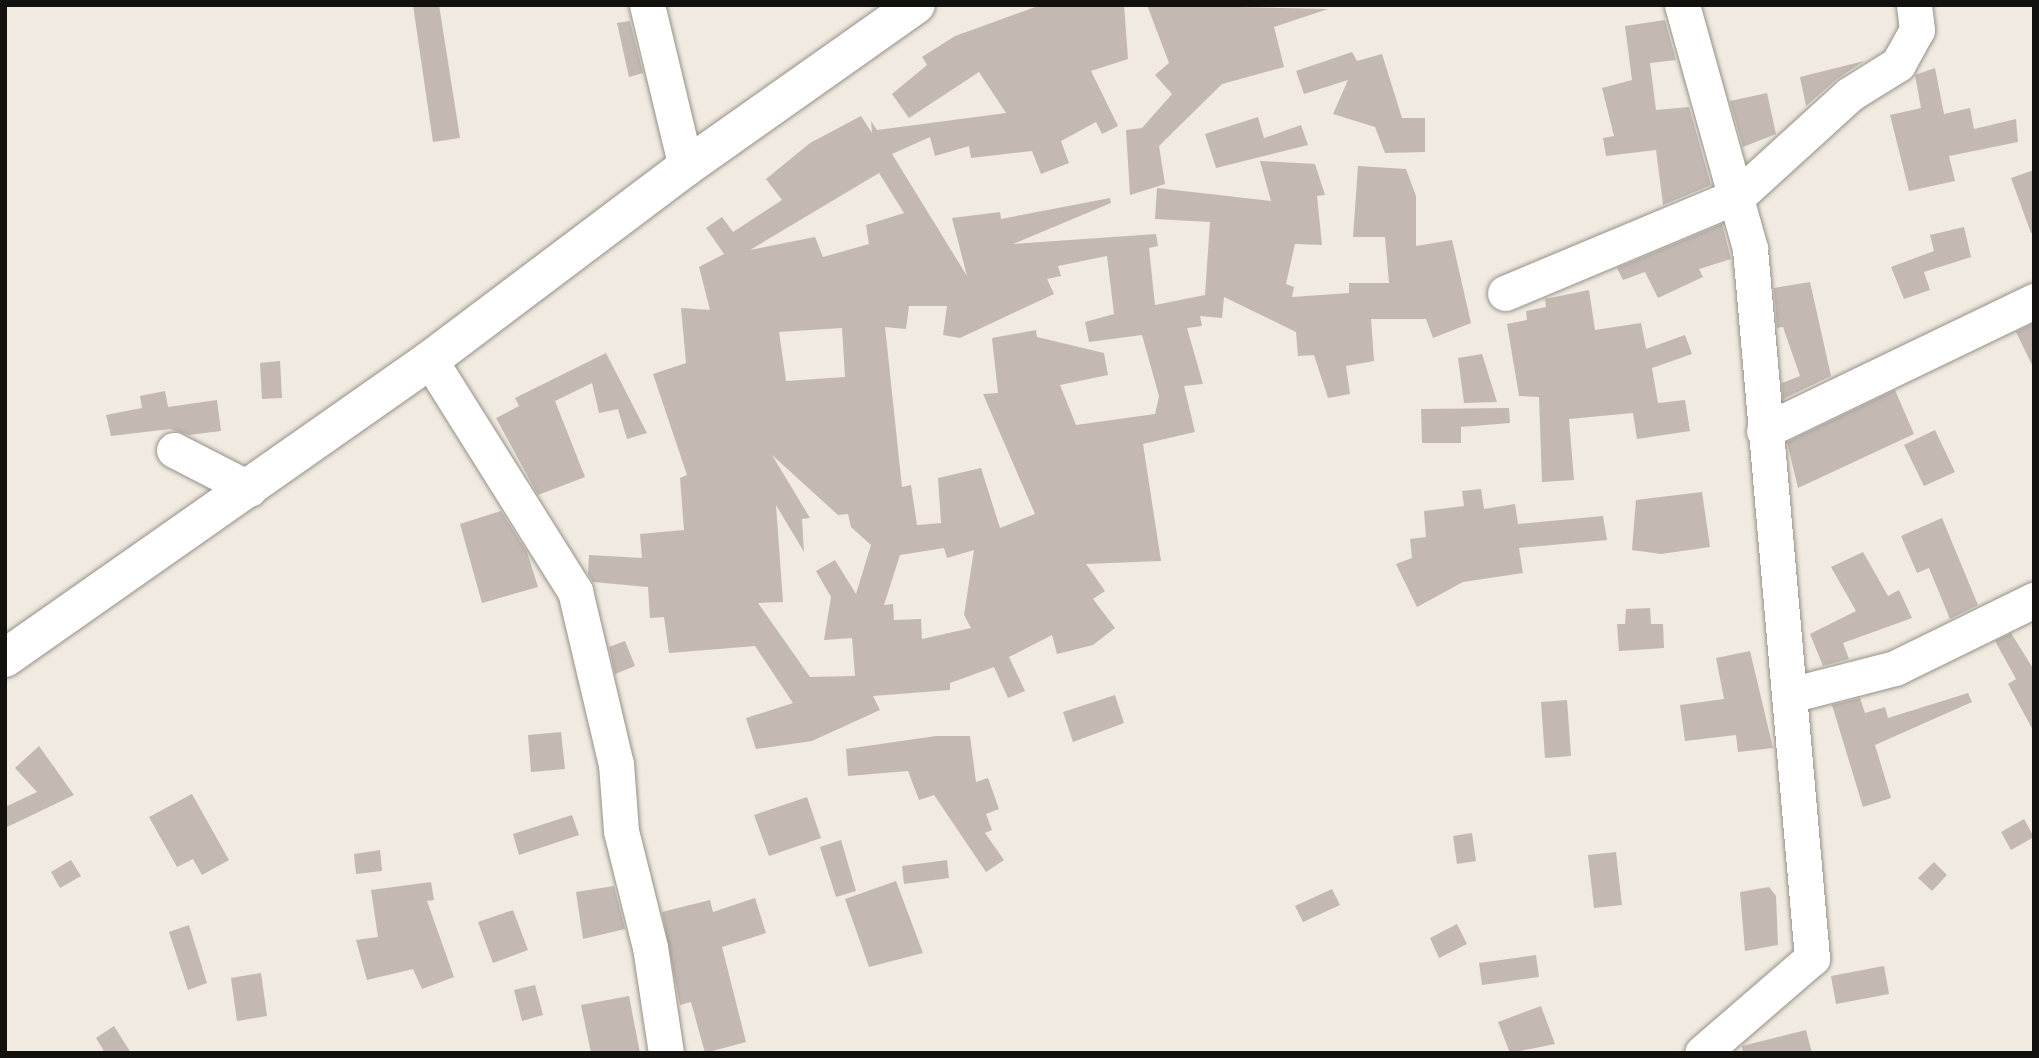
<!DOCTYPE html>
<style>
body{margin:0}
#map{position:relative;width:2039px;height:1058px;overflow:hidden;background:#f0eae0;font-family:"Archivo Narrow",sans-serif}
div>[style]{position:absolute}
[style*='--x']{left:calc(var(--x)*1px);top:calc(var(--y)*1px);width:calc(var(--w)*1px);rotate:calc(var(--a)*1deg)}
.building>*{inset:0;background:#c3b9b2}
.roads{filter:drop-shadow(0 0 2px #969087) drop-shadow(0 0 2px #969087)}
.minor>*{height:35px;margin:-17.5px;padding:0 17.5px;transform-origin:17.5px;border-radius:17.5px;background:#fff}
.highway>*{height:38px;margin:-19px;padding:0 19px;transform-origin:19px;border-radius:19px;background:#fff}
span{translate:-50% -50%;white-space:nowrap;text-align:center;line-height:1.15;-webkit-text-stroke:5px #fff;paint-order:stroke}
.frame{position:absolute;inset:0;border:7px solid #13110e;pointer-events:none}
</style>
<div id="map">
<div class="building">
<div style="clip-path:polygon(413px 5px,439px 5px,460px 138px,433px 142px)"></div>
<div style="clip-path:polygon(evenodd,1041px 5px,1124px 5px,1128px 59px,1091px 71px,1118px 126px,1102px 134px,1096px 122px,1061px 141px,1069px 163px,1041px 174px,1032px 151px,971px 158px,969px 146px,935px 156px,930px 137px,892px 154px,967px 276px,952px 218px,1000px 212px,1001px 219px,1110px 198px,1111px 203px,1013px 244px,1156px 234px,1158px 246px,1149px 248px,1155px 305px,1205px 295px,1210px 222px,1155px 219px,1157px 188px,1271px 201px,1260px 161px,1315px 164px,1325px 195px,1317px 196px,1322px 245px,1295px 244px,1286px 284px,1294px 287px,1292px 297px,1349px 293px,1349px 283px,1389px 283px,1385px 237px,1353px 237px,1358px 166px,1406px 169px,1416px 196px,1416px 246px,1452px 240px,1471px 323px,1433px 338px,1426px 319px,1371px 319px,1374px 361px,1346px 366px,1350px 394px,1328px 398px,1314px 355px,1298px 356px,1296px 332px,1224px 297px,1222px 318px,1200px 316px,1202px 326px,1187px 328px,1203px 384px,1184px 386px,1195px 432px,1143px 444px,1161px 561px,1086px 564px,1105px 591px,1093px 599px,1115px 628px,1093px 645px,1057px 654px,1052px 635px,1009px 657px,1025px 691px,1008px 698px,994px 667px,950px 683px,950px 690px,873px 696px,880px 710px,812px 741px,756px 749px,746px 718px,793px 703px,755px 646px,669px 653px,664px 617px,650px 618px,648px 587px,593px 582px,588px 574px,589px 555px,642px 558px,640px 534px,684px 530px,680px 478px,687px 475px,653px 374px,686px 363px,681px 308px,710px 310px,699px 267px,724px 254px,706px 228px,722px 217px,733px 232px,782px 200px,766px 179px,810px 143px,861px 116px,872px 133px,871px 121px,877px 130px,1006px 113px,979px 72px,909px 118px,892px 94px,927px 65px,922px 57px,955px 36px,1041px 5px,879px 173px,904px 213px,866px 225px,869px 244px,823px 257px,815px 237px,750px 250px,879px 173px,1041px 5px,1107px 256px,1114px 314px,1085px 322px,1089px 342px,1142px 335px,1159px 396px,1155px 414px,1076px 425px,1060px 385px,1108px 375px,1104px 353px,1037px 337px,1036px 330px,992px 338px,998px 393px,983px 394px,1035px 514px,1000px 528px,981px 468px,938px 478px,941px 523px,917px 525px,911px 485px,902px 487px,885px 327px,906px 329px,909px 306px,947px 306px,943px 335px,960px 338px,1054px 294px,1047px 279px,1061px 276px,1058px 266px,1107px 256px,1041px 5px,842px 328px,845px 377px,786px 381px,779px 332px,842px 328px,1041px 5px,772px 455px,838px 515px,848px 514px,851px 527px,871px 545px,856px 594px,835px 560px,816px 571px,831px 597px,824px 640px,852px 638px,855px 676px,810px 677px,758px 603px,783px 602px,776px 505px,804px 552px,802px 519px,810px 518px,772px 455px,1041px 5px,944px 548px,947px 558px,974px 550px,964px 615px,971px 628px,922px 639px,921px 619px,894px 620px,893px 604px,884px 605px,900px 555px,944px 548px)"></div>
<div style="clip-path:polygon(1147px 5px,1328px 9px,1274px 27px,1284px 67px,1222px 84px,1159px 146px,1165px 184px,1130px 195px,1126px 130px,1142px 128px,1172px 94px,1155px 75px,1169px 63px)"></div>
<div style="clip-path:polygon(1665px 20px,1676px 60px,1650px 63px,1656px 110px,1689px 107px,1711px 185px,1663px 205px,1656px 150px,1606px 156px,1603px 138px,1614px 136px,1602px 88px,1632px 80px,1625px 26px)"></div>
<div style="clip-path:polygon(630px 21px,643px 73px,629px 77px,617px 23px)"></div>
<div style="clip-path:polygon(1352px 52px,1357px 61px,1382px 54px,1402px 118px,1425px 118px,1425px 152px,1385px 153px,1375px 127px,1333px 114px,1348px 80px,1304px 94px,1296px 71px)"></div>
<div style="clip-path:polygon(1864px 61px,1837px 79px,1806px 106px,1800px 77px)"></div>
<div style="clip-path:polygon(1935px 68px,1944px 114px,1970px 108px,1974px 129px,2016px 119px,2018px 142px,1949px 156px,1955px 181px,1909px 191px,1890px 115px,1921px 108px,1915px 75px)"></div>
<div style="clip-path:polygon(1767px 93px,1776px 134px,1743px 147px,1730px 101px)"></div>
<div style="clip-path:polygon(1258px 117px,1264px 138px,1301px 125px,1308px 145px,1216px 168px,1205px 134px)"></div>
<div style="clip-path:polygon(2034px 170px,2034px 233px,2031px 233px,2011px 178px)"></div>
<div style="clip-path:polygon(1722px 224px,1731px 259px,1699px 269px,1703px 277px,1658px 298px,1645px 272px,1623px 280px,1617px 268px)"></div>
<div style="clip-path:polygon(1964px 227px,1971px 257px,1924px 272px,1930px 290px,1904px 299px,1891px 267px,1934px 251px,1930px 235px)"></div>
<div style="clip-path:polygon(1810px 282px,1831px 376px,1783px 399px,1782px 383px,1800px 376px,1783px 327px,1777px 328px,1774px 288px)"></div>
<div style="clip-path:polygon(1589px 290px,1595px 330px,1641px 323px,1646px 349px,1685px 335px,1692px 354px,1652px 368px,1658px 403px,1685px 400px,1690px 431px,1637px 439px,1633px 413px,1569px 419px,1574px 480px,1542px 482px,1539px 397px,1519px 396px,1507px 324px,1527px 320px,1526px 311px,1546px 307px,1545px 299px)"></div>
<div style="clip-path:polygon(2034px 323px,2034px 369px,2016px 332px)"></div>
<div style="clip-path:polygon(606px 353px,647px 433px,627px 439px,618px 409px,599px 413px,592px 383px,555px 401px,585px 477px,538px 495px,496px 418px,519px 406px,515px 398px)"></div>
<div style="clip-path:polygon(1482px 354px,1497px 402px,1464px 403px,1458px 358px)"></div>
<div style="clip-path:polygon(280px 361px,282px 398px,262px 399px,260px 363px)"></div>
<div style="clip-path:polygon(1895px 390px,1914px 434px,1798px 488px,1787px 442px)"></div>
<div style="clip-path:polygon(165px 391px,168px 407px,217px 400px,221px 431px,189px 435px,170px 429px,111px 436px,106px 415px,142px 408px,140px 396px)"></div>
<div style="clip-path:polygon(1509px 408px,1510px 423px,1461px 427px,1461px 443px,1422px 443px,1421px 409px)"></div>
<div style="clip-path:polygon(1935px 430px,1955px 472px,1924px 486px,1904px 445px)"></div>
<div style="clip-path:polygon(1481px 489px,1484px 509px,1515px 504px,1518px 524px,1603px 516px,1607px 540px,1519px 548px,1523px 573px,1463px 582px,1417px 607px,1396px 564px,1412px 558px,1410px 539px,1426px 537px,1424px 511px,1464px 506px,1462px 491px)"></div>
<div style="clip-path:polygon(1702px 492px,1710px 547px,1661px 554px,1632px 550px,1636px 500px)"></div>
<div style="clip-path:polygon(501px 511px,527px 552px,538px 587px,482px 603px,460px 524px)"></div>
<div style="clip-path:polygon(1942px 518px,1978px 605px,1950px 619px,1929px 568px,1917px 573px,1901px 536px)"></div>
<div style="clip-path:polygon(1863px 552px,1888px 596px,1899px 590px,1912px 618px,1843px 643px,1849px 659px,1823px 666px,1810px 634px,1856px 611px,1831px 567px)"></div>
<div style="clip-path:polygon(1650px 608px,1651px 624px,1663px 624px,1664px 648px,1619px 651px,1617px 624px,1625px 624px,1626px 609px)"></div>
<div style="clip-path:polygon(2011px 633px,2034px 670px,2034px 732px,2008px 684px,2016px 679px,1995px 641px)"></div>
<div style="clip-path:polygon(625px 641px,635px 666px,615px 674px,609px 647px)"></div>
<div style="clip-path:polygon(1750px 651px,1773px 748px,1738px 752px,1736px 735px,1685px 741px,1680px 705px,1724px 699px,1716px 658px)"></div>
<div style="clip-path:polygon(1968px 693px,1972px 702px,1875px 745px,1891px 798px,1863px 807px,1832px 705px,1860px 698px,1865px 713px,1885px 707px,1888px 718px)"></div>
<div style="clip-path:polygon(1115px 695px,1124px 723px,1073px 742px,1063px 712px)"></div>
<div style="clip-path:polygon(1567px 700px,1571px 756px,1545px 758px,1541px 702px)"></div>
<div style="clip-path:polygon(561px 732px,565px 769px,531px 772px,528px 735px)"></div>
<div style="clip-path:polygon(936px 736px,970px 736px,976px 782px,988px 778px,999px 809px,986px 814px,992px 830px,985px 833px,1004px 860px,986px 872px,934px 795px,919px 800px,908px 771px,848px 776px,846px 749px)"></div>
<div style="clip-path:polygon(39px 746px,74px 795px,5px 828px,5px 807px,37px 792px,15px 768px)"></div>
<div style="clip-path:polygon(192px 794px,229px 860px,202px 875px,193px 859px,177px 867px,149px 817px)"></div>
<div style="clip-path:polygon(807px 797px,821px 838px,769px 856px,754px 815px)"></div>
<div style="clip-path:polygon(572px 815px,579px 835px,519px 855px,513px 834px)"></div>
<div style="clip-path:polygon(2024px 819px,2034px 837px,2011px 850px,2001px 832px)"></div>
<div style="clip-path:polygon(1472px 833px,1476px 861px,1457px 864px,1453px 836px)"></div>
<div style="clip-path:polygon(841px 840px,856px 891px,836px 897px,820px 847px)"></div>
<div style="clip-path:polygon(380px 850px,382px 871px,356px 874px,354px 854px)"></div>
<div style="clip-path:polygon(1616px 852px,1622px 905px,1594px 908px,1588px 855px)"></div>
<div style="clip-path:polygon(71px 860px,81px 876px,60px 888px,51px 872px)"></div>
<div style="clip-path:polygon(947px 860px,949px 878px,904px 884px,902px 866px)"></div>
<div style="clip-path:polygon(1934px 862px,1947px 875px,1932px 891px,1918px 878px)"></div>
<div style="clip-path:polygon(896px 881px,923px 953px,869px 967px,845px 899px)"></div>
<div style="clip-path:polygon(431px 882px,434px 900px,427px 901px,454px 977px,422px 989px,413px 969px,367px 980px,356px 940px,378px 937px,371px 890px)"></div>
<div style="clip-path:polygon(614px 886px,625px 929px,583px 939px,576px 892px)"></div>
<div style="clip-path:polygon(1769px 887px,1776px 896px,1778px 945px,1745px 951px,1740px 892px)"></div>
<div style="clip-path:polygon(1332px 889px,1340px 905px,1303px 922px,1295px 906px)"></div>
<div style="clip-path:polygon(755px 898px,766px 933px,722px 947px,746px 1042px,705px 1053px,691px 1002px,680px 1005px,662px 912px,710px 900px,713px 912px)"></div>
<div style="clip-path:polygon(513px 910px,528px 950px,493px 963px,478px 922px)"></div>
<div style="clip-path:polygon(1457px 924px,1467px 944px,1439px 958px,1430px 938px)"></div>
<div style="clip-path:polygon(189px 925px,207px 983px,188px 990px,169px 932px)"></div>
<div style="clip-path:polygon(1536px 955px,1539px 977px,1482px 985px,1479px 963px)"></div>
<div style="clip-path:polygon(1884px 966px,1889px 994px,1836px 1004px,1831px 976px)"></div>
<div style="clip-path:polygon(261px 973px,267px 1016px,237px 1021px,231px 978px)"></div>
<div style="clip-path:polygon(535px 985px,543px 1015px,522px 1021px,514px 990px)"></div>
<div style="clip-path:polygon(629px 996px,640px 1053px,591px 1053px,581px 1005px)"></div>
<div style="clip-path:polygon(1541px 1006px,1555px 1044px,1510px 1053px,1498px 1022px)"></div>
<div style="clip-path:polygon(114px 1026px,131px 1053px,105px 1053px,96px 1038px)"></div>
<div style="clip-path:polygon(1806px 1030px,1812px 1053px,1743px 1053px,1742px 1046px)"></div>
</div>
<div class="roads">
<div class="minor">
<div style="--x:647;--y:5;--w:167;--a:76.5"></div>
<div style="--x:1682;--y:5;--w:253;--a:74.4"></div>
<div style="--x:1750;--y:249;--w:712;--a:85"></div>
<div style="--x:1812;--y:958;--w:145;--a:139.2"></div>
<div style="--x:1505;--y:293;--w:254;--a:-22.7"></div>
<div style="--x:1739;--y:195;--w:150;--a:-42.3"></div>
<div style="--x:1850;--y:94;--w:57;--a:-32"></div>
<div style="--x:1898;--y:64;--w:39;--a:-61"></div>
<div style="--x:1917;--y:30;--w:25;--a:-97"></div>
<div style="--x:430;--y:360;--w:273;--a:57.9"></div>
<div style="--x:575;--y:591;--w:178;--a:76.7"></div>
<div style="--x:616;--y:764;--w:67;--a:85.7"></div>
<div style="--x:621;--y:831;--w:120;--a:76"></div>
<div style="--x:650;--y:947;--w:107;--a:81.4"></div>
<div style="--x:1764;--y:431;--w:300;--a:-25.7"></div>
<div style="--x:174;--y:450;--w:85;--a:27.2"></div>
<div style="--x:1790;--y:695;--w:108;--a:-14.4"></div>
<div style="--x:1895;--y:668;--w:155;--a:-26.1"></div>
</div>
<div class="highway">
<div style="--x:5;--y:658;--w:519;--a:-35.04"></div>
<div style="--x:430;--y:360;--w:321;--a:-37"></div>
<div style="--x:686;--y:167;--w:281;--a:-35.2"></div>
</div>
</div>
<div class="frame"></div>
</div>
